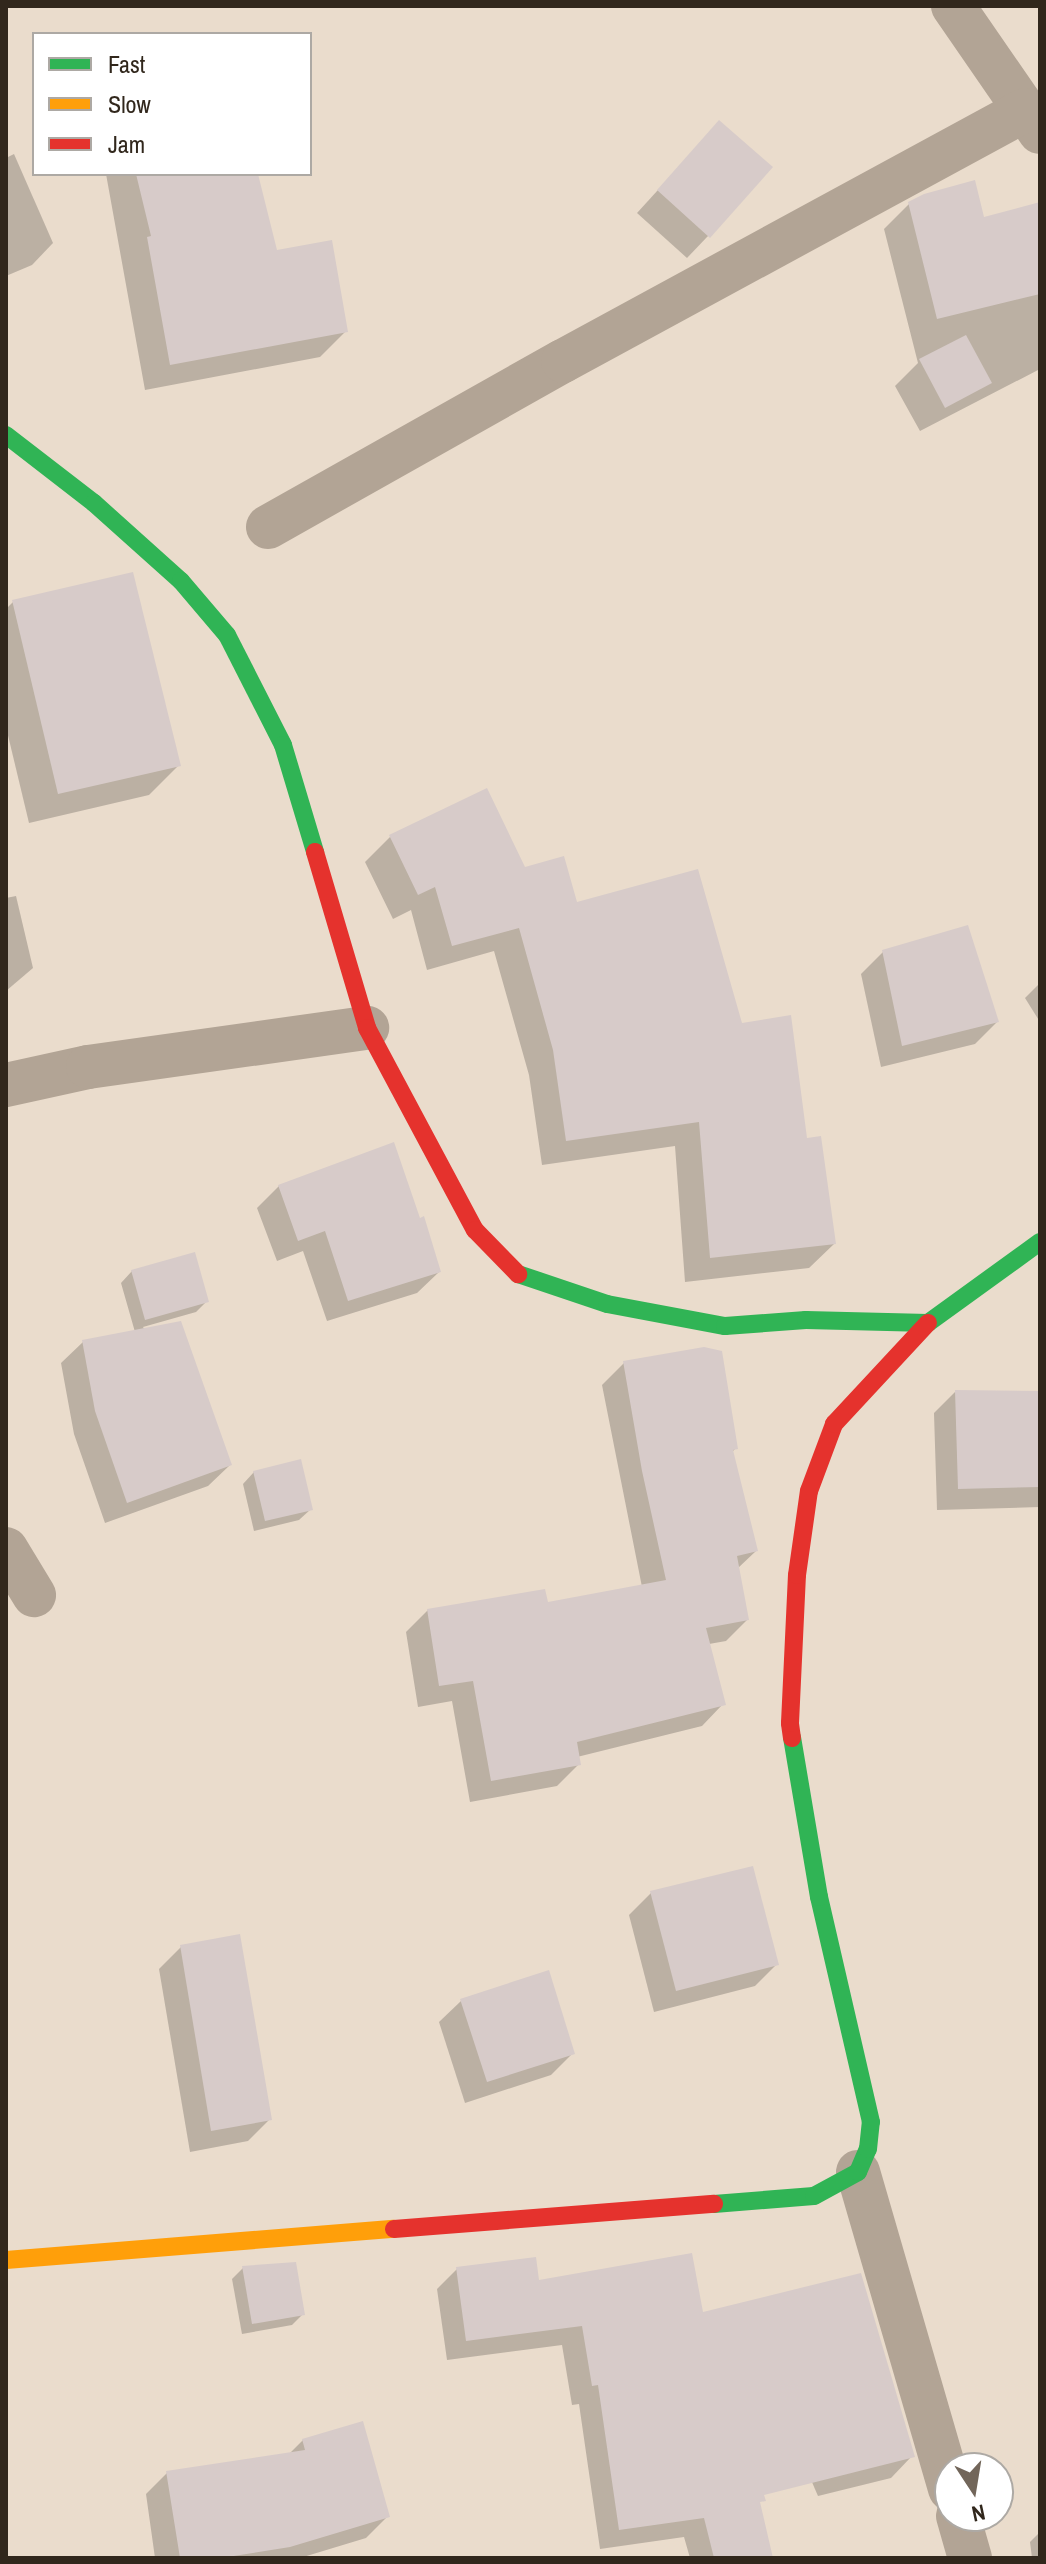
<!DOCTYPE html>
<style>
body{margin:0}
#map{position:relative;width:1046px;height:2564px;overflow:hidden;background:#eadccc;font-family:"Archivo Narrow",sans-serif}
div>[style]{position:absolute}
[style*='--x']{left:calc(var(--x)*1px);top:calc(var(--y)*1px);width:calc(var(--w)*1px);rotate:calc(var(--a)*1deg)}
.shadow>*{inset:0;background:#0003}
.building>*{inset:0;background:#d7cbc9}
.street>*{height:44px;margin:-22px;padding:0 22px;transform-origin:22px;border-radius:22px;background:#b2a495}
.fast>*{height:18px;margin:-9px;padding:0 9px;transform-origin:9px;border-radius:9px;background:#30b455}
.slow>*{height:18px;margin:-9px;padding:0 9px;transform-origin:9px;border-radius:9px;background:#ff9f0a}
.jam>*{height:18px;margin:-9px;padding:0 9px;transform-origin:9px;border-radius:9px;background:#e5322d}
span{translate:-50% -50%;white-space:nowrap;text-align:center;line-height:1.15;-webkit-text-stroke:6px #fff;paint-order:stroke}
.frame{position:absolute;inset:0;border:8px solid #31271c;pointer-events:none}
.legend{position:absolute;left:32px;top:32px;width:280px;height:144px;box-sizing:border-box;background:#fff;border:2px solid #ada9a4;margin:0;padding:10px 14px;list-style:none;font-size:24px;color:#31271c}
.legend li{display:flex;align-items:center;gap:16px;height:40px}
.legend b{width:40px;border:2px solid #ada9a4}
.north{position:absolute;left:934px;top:2452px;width:80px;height:80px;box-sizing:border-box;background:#fff;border:2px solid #ada9a4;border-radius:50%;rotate:168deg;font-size:22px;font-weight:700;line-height:32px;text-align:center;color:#31271c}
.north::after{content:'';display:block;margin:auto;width:28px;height:36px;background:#72665a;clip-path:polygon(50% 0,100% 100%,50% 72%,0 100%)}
</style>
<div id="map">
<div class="shadow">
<div style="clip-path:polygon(719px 123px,708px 236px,687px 258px,637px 213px)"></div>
<div style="clip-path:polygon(14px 154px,53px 243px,32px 265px,6px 276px,6px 158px)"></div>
<div style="clip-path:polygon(106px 174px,256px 174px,276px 252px,346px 331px,320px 357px,145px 390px)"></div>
<div style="clip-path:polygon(910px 203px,982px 219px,1040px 226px,1040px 369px,920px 431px,895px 386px,918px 363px,884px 229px)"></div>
<div style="clip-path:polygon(13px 602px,179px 765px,149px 795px,29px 823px,6px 727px,6px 609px)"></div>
<div style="clip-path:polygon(486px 791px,524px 869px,741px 1025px,805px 1140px,834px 1244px,809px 1268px,685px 1282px,675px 1146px,542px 1165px,529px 1075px,494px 951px,427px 970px,411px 910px,393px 919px,365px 862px,390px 837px)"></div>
<div style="clip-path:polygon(16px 896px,33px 968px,6px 991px,6px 898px)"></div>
<div style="clip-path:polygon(883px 952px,997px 1022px,975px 1044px,881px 1067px,861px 974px)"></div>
<div style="clip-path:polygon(1040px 983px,1040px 1022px,1025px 998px)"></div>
<div style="clip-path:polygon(279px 1186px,439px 1272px,417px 1293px,327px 1321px,303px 1251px,277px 1261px,257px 1208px)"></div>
<div style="clip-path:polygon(132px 1271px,207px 1301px,196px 1312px,143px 1327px,230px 1465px,208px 1486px,105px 1523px,74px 1434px,61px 1363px,83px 1342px,135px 1332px,121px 1283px)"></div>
<div style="clip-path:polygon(624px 1363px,736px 1448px,732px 1452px,756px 1551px,737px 1569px,747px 1620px,726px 1641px,709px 1644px,723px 1704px,702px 1726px,577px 1757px,579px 1764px,557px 1786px,470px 1802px,452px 1701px,418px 1707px,406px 1632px,428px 1610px,546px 1604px,642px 1587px,602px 1385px)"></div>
<div style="clip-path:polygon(955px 1392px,1040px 1393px,1040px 1507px,937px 1510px,934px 1413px)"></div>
<div style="clip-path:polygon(254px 1472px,311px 1509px,299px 1520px,254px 1531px,243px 1484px)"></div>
<div style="clip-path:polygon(651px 1893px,777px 1964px,755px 1986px,654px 2012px,629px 1915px)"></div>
<div style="clip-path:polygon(181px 1947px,269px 2120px,248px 2141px,190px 2152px,159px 1969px)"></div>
<div style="clip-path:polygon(461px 2001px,573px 2053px,551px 2075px,465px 2103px,439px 2022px)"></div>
<div style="clip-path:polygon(243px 2268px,303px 2314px,292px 2325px,242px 2334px,232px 2279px)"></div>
<div style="clip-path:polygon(457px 2269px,701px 2314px,771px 2558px,690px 2558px,684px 2537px,600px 2549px,579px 2404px,572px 2405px,562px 2345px,447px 2360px,437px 2289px)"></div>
<div style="clip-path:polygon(742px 2321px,912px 2456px,891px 2478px,818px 2496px)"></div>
<div style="clip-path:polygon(303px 2440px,388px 2516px,366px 2538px,300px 2558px,155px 2558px,146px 2494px,167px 2473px,289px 2454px)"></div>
<div style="clip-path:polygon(1040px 2532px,1040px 2558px,1032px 2558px,1030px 2542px)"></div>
</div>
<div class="building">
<div style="clip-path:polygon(719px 120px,773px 167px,710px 238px,657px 190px)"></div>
<div style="clip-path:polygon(136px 174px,258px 174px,277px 250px,332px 240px,348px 332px,170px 365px,147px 237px,151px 236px)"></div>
<div style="clip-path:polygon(975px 180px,984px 217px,1040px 202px,1040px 294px,937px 319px,908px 202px,924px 194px)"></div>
<div style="clip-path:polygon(966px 335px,992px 383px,945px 408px,919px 359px)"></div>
<div style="clip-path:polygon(133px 572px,181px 766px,58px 794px,12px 600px)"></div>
<div style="clip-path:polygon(487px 788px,525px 867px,564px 856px,577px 902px,698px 869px,742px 1023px,791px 1015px,807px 1138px,821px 1136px,836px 1244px,710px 1258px,699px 1122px,566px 1141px,553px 1050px,519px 928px,452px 946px,435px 887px,418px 895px,389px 835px)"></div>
<div style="clip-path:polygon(968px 925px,999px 1022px,902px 1046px,882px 950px)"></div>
<div style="clip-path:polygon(394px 1142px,420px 1218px,424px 1216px,441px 1272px,348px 1301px,325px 1231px,298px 1241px,278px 1185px)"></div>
<div style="clip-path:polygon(195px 1252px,209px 1302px,145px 1320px,131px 1270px)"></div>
<div style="clip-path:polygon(181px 1321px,232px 1465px,127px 1503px,95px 1411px,82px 1340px)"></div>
<div style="clip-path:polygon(704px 1347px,722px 1351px,738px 1449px,733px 1450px,758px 1551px,737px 1556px,749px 1620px,706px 1628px,726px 1705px,577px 1742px,581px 1765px,491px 1781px,473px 1681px,439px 1686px,427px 1609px,545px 1589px,548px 1602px,666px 1580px,642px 1471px,623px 1361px)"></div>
<div style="clip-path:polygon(955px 1390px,1040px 1391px,1040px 1487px,958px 1489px)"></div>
<div style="clip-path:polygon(301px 1459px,313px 1510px,265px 1521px,253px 1471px)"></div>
<div style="clip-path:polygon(753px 1866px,779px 1965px,676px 1991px,650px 1891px)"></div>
<div style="clip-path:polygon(240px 1934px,272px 2120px,211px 2131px,180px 1945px)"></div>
<div style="clip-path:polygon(549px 1970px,575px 2054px,487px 2082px,460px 1999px)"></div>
<div style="clip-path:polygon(692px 2253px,703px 2312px,861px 2273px,915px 2457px,764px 2495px,766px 2501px,760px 2502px,773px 2558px,714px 2558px,704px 2518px,619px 2530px,598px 2385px,592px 2386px,582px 2326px,466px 2341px,456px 2267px,536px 2257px,539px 2280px)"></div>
<div style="clip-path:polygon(296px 2262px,305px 2315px,252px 2324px,242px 2266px)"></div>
<div style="clip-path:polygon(363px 2421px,390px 2517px,290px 2547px,221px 2558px,180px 2558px,166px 2471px,305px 2450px,302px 2439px)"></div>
</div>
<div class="street">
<div style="--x:953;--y:6;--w:153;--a:55.4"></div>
<div style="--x:268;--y:527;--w:338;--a:-29.4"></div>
<div style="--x:563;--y:361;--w:526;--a:-28.51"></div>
<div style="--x:6;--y:1085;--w:84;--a:-12.4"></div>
<div style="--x:88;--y:1067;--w:282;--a:-8"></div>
<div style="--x:6;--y:1549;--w:54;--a:58.7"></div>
<div style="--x:858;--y:2172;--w:330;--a:73.8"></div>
<div style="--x:958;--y:2516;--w:44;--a:74.1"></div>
</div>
<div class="fast">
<div style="--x:6;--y:435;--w:111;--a:37.7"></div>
<div style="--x:94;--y:503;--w:117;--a:41.9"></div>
<div style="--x:181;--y:581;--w:71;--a:49.6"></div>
<div style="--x:227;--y:635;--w:123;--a:63"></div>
<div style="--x:283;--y:745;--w:112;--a:73.3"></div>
<div style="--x:518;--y:1274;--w:94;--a:18.6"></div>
<div style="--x:607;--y:1304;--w:120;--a:10.6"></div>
<div style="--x:725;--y:1326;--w:81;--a:-4.2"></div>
<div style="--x:806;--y:1320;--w:122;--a:1.4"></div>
<div style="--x:928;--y:1323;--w:138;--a:-35.9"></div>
<div style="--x:714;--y:2204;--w:100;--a:-4.6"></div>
<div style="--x:814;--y:2196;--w:50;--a:-28.6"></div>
<div style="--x:858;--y:2172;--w:25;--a:-67"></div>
<div style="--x:868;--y:2149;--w:27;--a:-84"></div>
<div style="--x:871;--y:2122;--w:231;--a:-103"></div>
<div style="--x:819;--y:1897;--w:161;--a:-99.6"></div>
</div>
<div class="slow">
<div style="--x:6;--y:2260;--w:389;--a:-4.6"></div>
</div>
<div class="jam">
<div style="--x:315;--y:852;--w:184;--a:73.5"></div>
<div style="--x:367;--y:1028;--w:229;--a:61.9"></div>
<div style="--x:475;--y:1230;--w:62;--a:45.7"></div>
<div style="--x:792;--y:1738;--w:15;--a:-98"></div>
<div style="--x:790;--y:1723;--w:148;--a:-87.3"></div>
<div style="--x:797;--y:1575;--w:85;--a:-81.9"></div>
<div style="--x:809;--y:1491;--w:72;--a:-69.5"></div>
<div style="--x:834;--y:1424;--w:138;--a:-47.1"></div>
<div style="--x:394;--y:2229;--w:321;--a:-4.5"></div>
</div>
<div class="frame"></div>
<ul class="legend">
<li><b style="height:10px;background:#30b455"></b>Fast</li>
<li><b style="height:10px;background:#ff9f0a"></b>Slow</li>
<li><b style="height:10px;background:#e5322d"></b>Jam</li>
</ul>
<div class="north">N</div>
</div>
